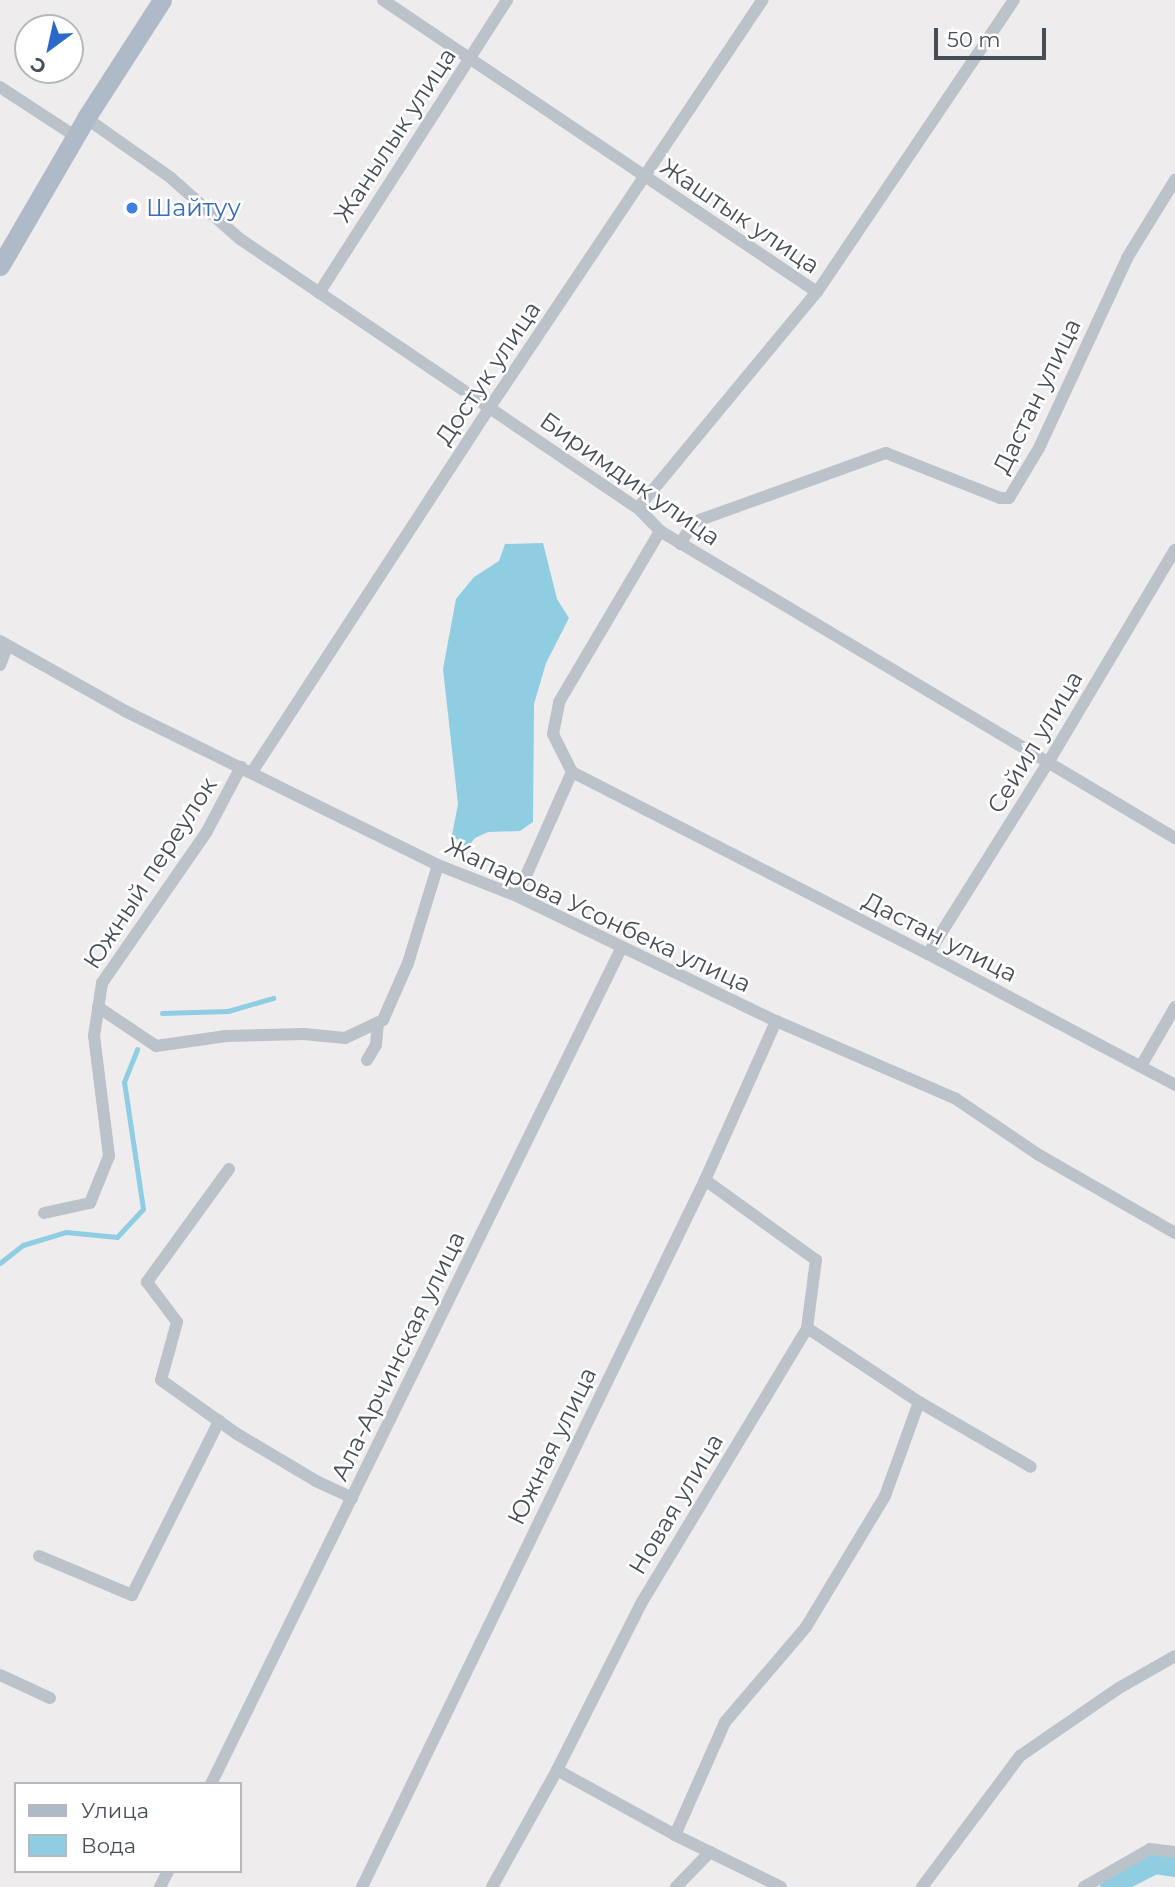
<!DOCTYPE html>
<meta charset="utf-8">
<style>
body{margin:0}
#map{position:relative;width:1175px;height:1887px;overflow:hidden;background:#eeecec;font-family:Montserrat,sans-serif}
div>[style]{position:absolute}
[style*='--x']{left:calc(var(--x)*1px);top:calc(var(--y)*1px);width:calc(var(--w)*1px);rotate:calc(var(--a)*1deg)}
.water>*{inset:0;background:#8ecde2}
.stream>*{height:4.5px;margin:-2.25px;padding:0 2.25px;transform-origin:2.25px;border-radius:2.25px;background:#8ecde2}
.river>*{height:26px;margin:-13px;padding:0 13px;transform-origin:13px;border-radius:13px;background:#8ecde2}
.street>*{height:12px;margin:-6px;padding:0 6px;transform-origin:6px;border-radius:6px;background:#bbc2ca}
.primary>*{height:19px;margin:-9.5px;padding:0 9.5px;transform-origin:9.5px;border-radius:9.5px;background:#aebac8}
.dots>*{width:19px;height:19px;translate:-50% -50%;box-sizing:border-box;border:4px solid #fff;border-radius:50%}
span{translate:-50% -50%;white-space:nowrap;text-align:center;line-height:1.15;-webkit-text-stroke:5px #fff;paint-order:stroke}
.street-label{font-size:24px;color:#464e57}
.shop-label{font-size:24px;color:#366cbe}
.left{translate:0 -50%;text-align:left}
.legend{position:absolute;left:14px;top:1782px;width:228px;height:91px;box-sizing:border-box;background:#fff;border:2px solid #b5b8bc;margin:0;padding:9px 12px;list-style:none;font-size:21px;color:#464e57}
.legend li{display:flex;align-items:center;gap:14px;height:35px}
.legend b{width:35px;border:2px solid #b5b8bc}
.north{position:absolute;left:14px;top:14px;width:70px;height:70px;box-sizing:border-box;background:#fff;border:2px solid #b5b8bc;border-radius:50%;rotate:213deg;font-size:19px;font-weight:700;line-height:28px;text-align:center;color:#464e57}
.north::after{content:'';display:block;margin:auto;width:24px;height:32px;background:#2a69ca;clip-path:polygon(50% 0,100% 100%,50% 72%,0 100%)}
.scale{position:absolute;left:934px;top:28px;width:112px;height:32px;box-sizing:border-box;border:4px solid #464e57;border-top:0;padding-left:9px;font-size:21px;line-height:24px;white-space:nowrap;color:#464e57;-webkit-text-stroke:5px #fff;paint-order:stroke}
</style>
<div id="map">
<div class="water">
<div style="clip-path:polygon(543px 543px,557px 599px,569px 618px,546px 663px,534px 704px,533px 822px,520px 831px,488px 832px,475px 838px,467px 848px,452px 835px,458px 804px,443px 669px,456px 599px,474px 577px,499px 561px,505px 544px)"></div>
</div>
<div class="stream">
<div style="--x:162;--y:1013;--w:66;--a:-1.7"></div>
<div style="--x:228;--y:1011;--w:47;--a:-16.1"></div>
<div style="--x:0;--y:1263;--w:29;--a:-38"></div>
<div style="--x:23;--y:1245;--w:45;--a:-16.8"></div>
<div style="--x:66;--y:1232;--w:51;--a:5.6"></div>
<div style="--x:117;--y:1237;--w:38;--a:-47"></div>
<div style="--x:143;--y:1209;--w:128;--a:-98.5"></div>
<div style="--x:124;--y:1082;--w:35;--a:-68"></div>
</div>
<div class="river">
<div style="--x:1113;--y:1887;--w:16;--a:-43"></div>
<div style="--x:1125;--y:1876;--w:33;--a:-27"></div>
<div style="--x:1154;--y:1861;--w:21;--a:8"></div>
</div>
<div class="street">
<div style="--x:383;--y:0;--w:523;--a:33.93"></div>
<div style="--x:0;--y:87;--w:90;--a:33.2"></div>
<div style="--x:86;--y:118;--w:104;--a:35.2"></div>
<div style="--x:171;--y:178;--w:92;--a:41.5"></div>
<div style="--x:240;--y:239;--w:480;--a:34.1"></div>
<div style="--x:638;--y:508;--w:32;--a:46"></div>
<div style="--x:660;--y:531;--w:600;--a:30.8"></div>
<div style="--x:319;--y:293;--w:348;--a:-57.3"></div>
<div style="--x:638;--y:508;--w:281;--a:-50.4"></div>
<div style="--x:817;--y:292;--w:352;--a:-56"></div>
<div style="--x:680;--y:544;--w:26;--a:-58"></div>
<div style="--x:694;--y:522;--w:204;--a:-19.8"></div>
<div style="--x:886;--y:453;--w:123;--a:21.5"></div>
<div style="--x:1000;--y:498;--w:9;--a:0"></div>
<div style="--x:1009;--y:498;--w:58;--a:-59"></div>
<div style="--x:1039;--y:448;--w:209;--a:-65.1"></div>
<div style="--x:1127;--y:258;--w:92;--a:-58.4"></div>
<div style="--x:0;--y:641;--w:143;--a:29.2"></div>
<div style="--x:125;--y:711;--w:349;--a:26.2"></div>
<div style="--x:438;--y:865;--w:85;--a:21.4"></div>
<div style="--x:517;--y:896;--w:288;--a:25.8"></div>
<div style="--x:776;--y:1021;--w:196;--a:23.4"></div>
<div style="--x:956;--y:1099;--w:100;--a:34"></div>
<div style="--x:1039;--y:1155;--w:157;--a:29.8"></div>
<div style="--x:0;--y:665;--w:19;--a:-69"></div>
<div style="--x:252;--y:772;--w:436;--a:-56.9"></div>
<div style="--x:490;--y:407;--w:490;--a:-56.2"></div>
<div style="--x:572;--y:772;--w:400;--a:27.1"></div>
<div style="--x:928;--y:954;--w:280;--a:27.9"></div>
<div style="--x:517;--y:896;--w:136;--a:-66.1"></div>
<div style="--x:572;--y:772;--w:42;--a:-116.6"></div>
<div style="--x:553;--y:734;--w:33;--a:-79"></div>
<div style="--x:559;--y:702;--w:199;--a:-59.4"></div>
<div style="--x:928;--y:954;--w:228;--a:-57.9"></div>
<div style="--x:1049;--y:761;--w:246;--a:-59.2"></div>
<div style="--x:98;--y:1007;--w:70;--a:33.9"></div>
<div style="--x:156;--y:1046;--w:71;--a:-8.1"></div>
<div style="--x:226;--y:1036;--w:78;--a:-1.5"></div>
<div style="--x:304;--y:1034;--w:41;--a:5.6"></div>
<div style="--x:345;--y:1038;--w:42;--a:-25.3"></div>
<div style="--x:383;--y:1020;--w:62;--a:-66.3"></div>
<div style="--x:408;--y:963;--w:102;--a:-73"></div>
<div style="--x:367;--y:1060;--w:17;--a:-59"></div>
<div style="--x:376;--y:1045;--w:22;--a:-85"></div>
<div style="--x:1141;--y:1066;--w:68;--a:-60"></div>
<div style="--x:229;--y:1169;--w:140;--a:126"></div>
<div style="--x:147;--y:1282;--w:50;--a:53.1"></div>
<div style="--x:177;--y:1322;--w:60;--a:105.4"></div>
<div style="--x:161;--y:1380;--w:93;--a:35.4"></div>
<div style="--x:237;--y:1434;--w:92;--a:30.7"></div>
<div style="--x:316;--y:1481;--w:40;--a:25"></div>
<div style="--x:44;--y:1213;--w:47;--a:-12.3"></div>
<div style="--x:90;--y:1203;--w:51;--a:-68"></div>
<div style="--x:109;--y:1156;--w:121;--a:-97.1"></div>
<div style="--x:94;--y:1036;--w:54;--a:-81.4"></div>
<div style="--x:102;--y:983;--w:183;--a:-55.3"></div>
<div style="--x:206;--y:833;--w:75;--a:-62.1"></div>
<div style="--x:919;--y:1402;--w:129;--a:30.1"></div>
<div style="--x:39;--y:1556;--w:101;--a:22.8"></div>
<div style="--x:132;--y:1595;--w:195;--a:-63.4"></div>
<div style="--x:0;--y:1675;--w:55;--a:24.7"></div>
<div style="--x:557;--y:1770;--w:135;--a:28.8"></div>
<div style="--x:675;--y:1835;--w:118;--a:26.1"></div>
<div style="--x:211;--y:1784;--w:932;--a:-63.85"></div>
<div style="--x:675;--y:1835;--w:124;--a:-66.1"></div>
<div style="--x:725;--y:1722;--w:125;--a:-49.5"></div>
<div style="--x:806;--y:1627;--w:153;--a:-58.9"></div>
<div style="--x:885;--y:1496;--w:100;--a:-70.1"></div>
<div style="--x:919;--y:1402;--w:134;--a:-146.5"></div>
<div style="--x:160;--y:1887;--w:18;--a:-63"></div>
<div style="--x:362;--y:1887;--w:786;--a:-64.12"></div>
<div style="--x:705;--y:1180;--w:174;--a:-65.9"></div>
<div style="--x:492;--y:1887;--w:134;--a:-60.9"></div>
<div style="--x:557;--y:1770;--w:188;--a:-63.2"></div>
<div style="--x:642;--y:1602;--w:320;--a:-58.9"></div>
<div style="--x:807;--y:1328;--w:69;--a:-82.5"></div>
<div style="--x:816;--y:1260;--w:137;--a:-144.2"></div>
<div style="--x:676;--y:1887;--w:49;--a:-45.8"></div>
<div style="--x:922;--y:1887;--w:164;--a:-53.2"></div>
<div style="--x:1020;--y:1756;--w:120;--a:-34.5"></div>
<div style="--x:1119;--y:1688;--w:64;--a:-29.7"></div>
<div style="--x:1084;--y:1887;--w:76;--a:-29.9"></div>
<div style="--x:1150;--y:1849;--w:25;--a:7"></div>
</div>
<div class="primary">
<div style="--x:0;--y:266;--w:171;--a:-59.8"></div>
<div style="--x:86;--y:118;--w:140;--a:-57.2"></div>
</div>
<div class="dots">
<div style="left:132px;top:208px;background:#3f7fe0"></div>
</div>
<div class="street-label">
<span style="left:395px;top:135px;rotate:-57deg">Жанылык улица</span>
<span style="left:740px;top:216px;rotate:34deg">Жаштык улица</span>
<span style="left:488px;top:373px;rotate:-56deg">Достук улица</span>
<span style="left:1037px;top:396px;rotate:-64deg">Дастан улица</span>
<span style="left:630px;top:479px;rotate:35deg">Биримдик улица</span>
<span style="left:1035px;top:742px;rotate:-59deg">Сейил улица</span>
<span style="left:150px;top:873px;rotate:-57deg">Южный переулок</span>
<span style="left:598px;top:915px;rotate:25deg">Жапарова Усонбека улица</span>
<span style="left:940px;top:937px;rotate:27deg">Дастан улица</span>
<span style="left:398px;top:1356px;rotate:-64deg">Ала-Арчинская улица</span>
<span style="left:552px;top:1446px;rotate:-64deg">Южная улица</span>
<span style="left:676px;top:1504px;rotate:-59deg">Новая улица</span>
</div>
<div class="shop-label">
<span class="left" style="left:146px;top:208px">Шайтуу</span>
</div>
<ul class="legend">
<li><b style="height:9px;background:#aebac8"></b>Улица</li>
<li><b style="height:19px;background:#8ecde2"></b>Вода</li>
</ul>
<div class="north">С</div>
<div class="scale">50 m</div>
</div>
